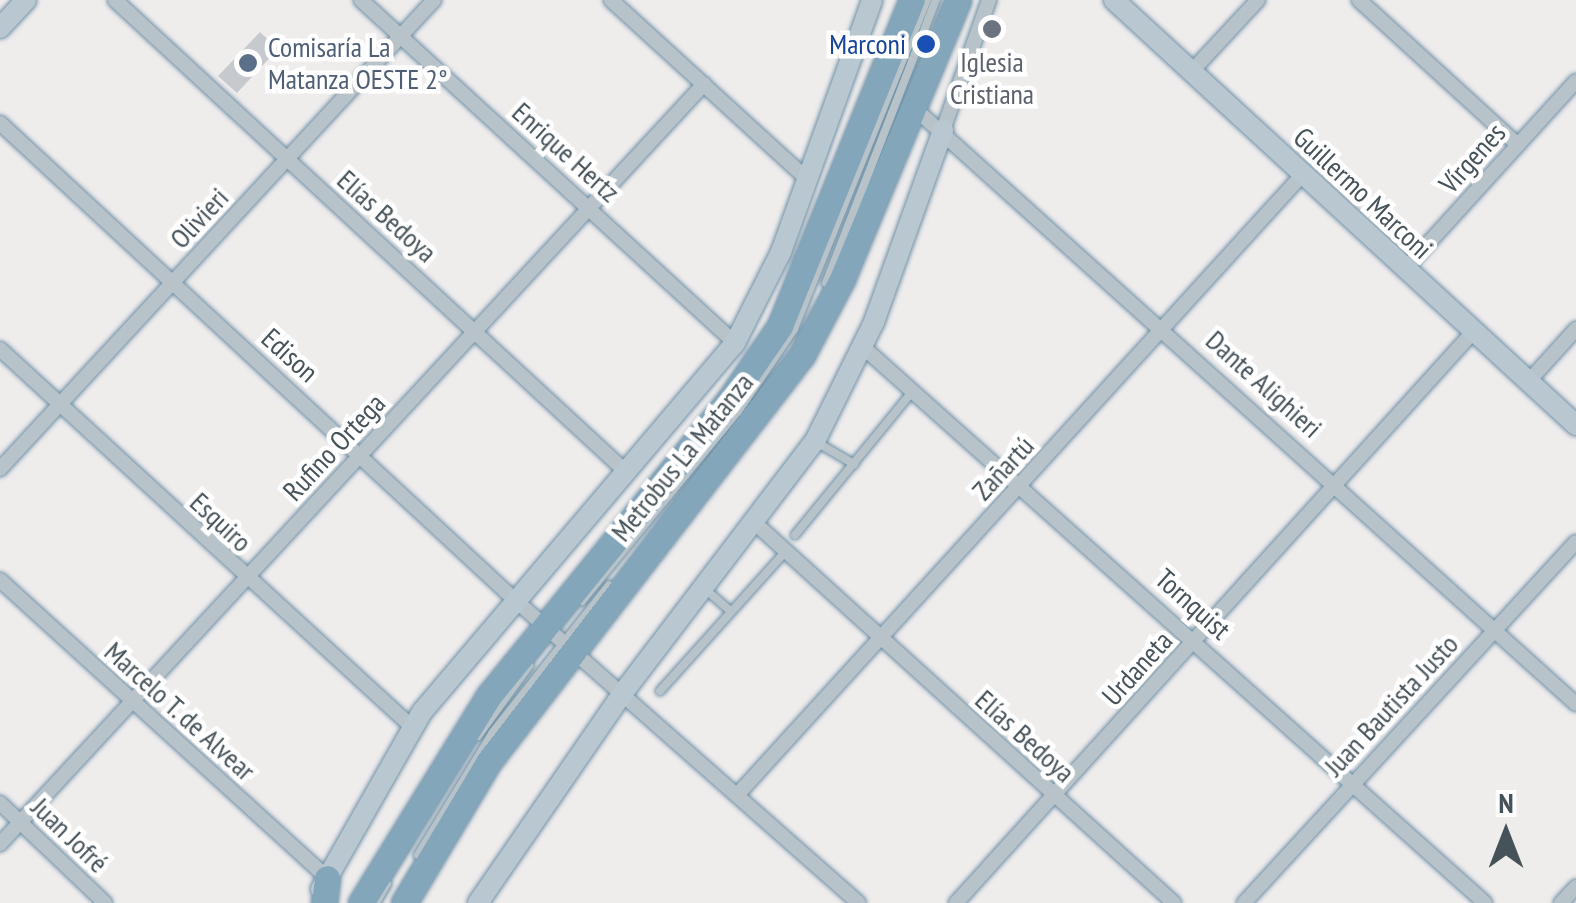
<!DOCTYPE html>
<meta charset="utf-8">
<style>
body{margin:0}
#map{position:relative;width:1576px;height:903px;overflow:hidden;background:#efecec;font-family:"PT Sans Narrow",sans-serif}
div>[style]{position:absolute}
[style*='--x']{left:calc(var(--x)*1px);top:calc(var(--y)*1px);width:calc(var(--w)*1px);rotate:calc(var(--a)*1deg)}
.building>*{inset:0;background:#c6cacf}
.roads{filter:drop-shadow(0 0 2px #6f91a7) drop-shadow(0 0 2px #6f91a7)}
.lane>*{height:8px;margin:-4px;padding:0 4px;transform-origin:4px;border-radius:4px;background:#b7c3c9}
.street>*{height:14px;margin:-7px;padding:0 7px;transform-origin:7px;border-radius:7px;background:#b7c3c9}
.secondary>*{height:20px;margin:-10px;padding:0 10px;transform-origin:10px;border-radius:10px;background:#b9c7d0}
.highway>*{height:25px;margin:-12.5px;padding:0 12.5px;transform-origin:12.5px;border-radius:12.5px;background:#83a6bb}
.dots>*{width:28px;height:28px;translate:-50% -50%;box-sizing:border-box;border:5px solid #fff;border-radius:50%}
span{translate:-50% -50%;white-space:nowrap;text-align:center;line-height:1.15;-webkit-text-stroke:9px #fff;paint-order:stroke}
.transit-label{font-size:28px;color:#164399}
.right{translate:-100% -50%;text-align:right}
.service-label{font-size:28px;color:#4e5e75}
.left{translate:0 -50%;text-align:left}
.worship-label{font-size:28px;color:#5b616d}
.street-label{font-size:28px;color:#455259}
.north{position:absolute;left:1456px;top:783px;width:100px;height:100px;-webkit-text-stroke:8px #fff;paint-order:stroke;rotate:0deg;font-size:28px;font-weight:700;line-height:40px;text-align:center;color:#455259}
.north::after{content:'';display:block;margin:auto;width:35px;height:45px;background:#455259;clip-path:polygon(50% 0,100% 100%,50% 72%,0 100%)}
</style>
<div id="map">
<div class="building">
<div style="clip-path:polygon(260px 32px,278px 49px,237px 93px,218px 76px)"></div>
</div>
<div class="roads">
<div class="lane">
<div style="--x:826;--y:283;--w:304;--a:-68.8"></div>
<div style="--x:818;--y:443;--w:42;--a:30.3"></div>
<div style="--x:795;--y:535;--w:185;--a:-50.7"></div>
<div style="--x:704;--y:588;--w:35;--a:41"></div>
<div style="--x:582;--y:601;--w:247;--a:-50.6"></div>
<div style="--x:739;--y:410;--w:98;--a:-55.8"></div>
<div style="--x:794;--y:329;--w:355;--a:-68"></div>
<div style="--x:660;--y:691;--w:188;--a:-48"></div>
<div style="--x:478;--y:736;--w:87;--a:-53.9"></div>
<div style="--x:418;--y:855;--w:144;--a:-58.6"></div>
<div style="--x:493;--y:732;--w:187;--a:-51.7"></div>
<div style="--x:376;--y:903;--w:22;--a:-60"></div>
</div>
<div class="street">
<div style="--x:115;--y:0;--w:693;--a:42.72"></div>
<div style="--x:361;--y:0;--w:507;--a:42.52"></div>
<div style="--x:611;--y:0;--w:264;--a:42.4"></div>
<div style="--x:1359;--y:0;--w:215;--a:42.4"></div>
<div style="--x:1192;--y:71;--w:97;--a:-47.1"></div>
<div style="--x:913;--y:107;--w:892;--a:42"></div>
<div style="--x:0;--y:123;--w:702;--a:42.81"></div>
<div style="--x:515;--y:600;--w:458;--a:41.4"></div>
<div style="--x:943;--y:130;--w:138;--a:-70.5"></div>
<div style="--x:1405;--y:269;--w:254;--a:-47.7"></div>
<div style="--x:863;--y:347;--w:834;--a:41.79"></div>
<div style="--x:0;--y:349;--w:559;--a:42.54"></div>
<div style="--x:1528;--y:382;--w:72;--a:-47.8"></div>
<div style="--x:0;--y:469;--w:639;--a:-47.22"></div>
<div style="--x:756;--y:524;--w:564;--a:42.2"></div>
<div style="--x:0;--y:580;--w:442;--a:42.3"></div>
<div style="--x:738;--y:794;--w:839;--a:-47.66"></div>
<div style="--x:0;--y:803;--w:145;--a:43.6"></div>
<div style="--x:0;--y:844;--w:1036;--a:-47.19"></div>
<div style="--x:956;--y:903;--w:770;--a:-47.84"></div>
<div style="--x:1244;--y:903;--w:490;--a:-47.4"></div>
<div style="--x:1561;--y:903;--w:22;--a:-47"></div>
</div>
<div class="secondary">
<div style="--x:1114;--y:0;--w:628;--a:42.61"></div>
<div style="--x:0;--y:28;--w:38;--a:-47"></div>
<div style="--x:321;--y:889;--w:204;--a:-60.3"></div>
<div style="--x:422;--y:712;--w:484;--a:-49.7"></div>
<div style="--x:735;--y:343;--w:102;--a:-63.2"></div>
<div style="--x:781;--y:252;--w:268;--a:-70.1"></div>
<div style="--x:478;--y:903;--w:254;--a:-55.4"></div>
<div style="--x:622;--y:694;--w:318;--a:-52.7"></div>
<div style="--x:815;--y:441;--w:133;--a:-63.6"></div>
<div style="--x:874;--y:322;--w:204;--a:-70.2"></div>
</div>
<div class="highway">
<div style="--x:324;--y:903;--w:25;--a:-83"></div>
<div style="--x:361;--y:903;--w:242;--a:-58.3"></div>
<div style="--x:488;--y:697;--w:380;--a:-50.9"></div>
<div style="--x:728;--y:402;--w:92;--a:-55.6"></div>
<div style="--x:780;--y:326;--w:352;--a:-68"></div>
<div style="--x:404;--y:903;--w:165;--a:-59.1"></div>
<div style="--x:489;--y:761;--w:513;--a:-52.37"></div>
<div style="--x:802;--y:355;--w:86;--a:-62.2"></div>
<div style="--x:842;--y:279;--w:302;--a:-67.4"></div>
</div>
</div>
<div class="dots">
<div style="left:992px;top:29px;background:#6b7280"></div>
<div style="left:926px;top:44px;background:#1a4fb4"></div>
<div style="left:248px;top:63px;background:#5c6f8a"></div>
</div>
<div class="transit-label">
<span class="right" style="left:906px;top:44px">Marconi</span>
</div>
<div class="service-label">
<span class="left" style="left:268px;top:63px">Comisaría La<br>Matanza OESTE 2°</span>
</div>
<div class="worship-label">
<span style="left:992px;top:78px">Iglesia<br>Cristiana</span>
</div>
<div class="street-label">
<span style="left:566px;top:152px;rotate:42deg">Enrique Hertz</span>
<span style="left:1472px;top:158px;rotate:-48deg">Vírgenes</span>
<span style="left:1363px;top:193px;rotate:43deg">Guillermo Marconi</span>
<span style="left:387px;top:216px;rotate:42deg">Elías Bedoya</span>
<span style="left:199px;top:218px;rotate:-47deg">Olivieri</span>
<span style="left:290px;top:355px;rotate:42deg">Edison</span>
<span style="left:1264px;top:384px;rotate:42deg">Dante Alighieri</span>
<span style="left:334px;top:447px;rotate:-47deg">Rufino Ortega</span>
<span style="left:682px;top:457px;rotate:-51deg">Metrobus La Matanza</span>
<span style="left:1003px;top:468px;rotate:-47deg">Zañartú</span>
<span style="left:221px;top:522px;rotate:43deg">Esquiro</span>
<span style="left:1193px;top:604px;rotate:42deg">Tornquist</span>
<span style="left:1137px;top:668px;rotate:-48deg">Urdaneta</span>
<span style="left:1391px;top:705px;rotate:-47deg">Juan Bautista Justo</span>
<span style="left:180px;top:711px;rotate:42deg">Marcelo T. de Alvear</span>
<span style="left:1025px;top:736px;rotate:42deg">Elías Bedoya</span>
<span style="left:70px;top:835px;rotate:44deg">Juan Jofré</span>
</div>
<div class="north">N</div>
</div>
